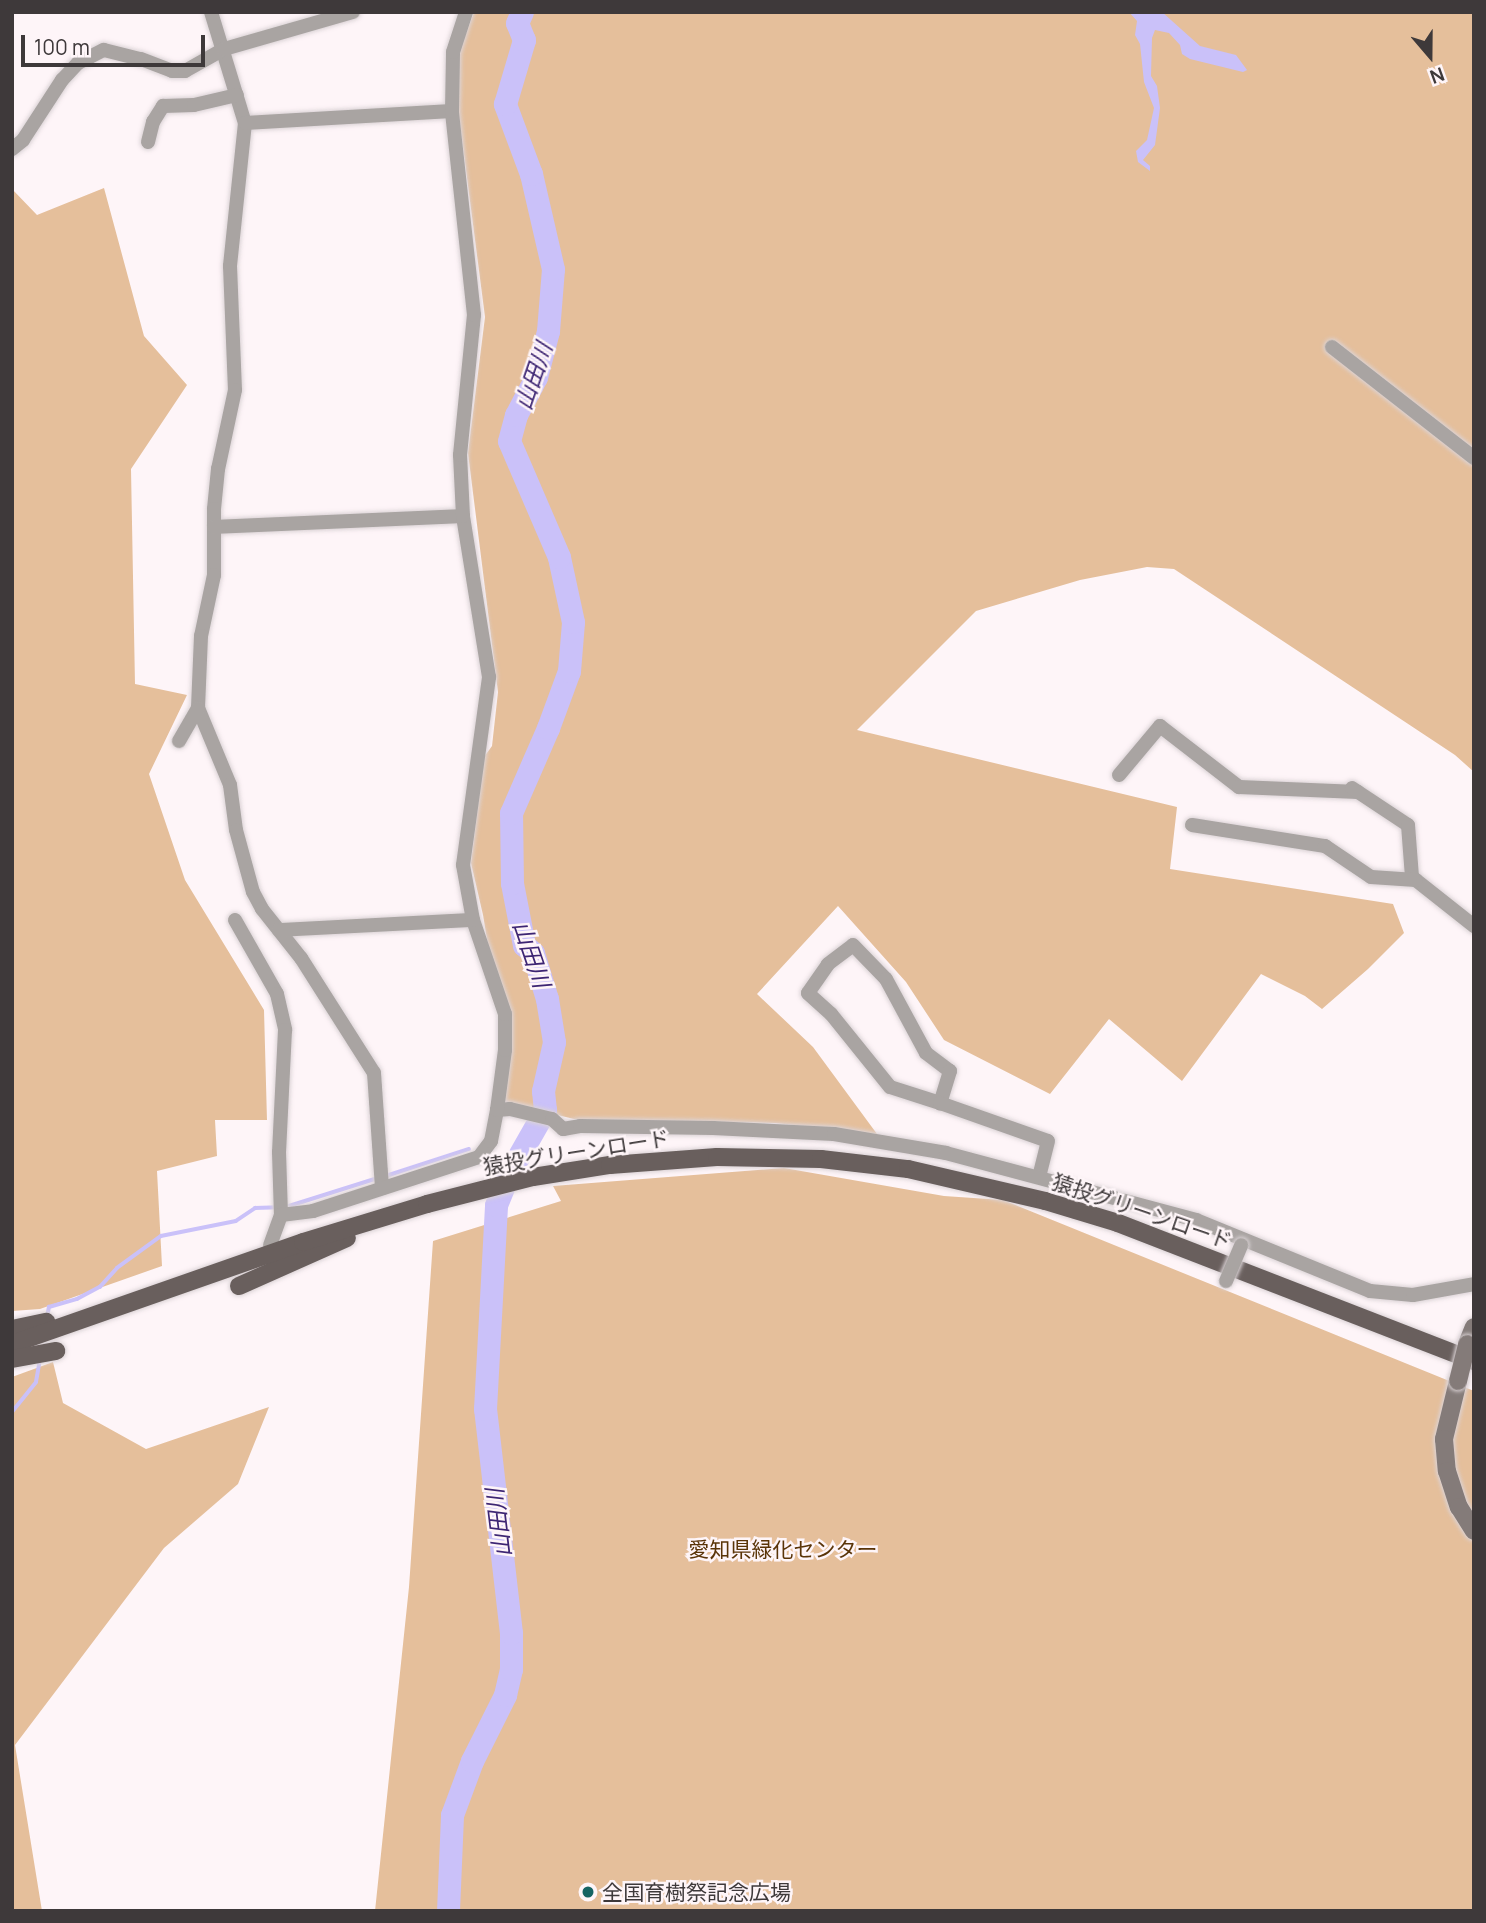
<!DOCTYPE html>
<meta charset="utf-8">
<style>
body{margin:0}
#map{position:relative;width:1486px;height:1923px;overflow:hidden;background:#fef5f8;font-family:Manrope,"Noto Sans JP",sans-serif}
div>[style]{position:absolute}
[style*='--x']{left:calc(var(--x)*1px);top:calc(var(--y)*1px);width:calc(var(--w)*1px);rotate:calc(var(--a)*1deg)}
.green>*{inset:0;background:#e5bf9b}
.water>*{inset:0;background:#cac1f9}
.stream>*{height:3.5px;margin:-1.75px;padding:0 1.75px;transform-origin:1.75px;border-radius:1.75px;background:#cac1f9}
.river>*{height:23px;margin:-11.5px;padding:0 11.5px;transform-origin:11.5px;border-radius:11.5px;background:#cac1f9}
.roads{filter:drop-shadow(0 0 2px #dbd3d6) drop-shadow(0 0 2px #dbd3d6)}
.street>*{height:14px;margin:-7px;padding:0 7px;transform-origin:7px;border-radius:7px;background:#a9a4a2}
.secondary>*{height:18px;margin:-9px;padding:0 9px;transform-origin:9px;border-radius:9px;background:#847b79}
.primary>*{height:18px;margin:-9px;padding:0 9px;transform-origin:9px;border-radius:9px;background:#695f5d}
.bridges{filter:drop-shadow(0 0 2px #dbd3d6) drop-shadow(0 0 2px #dbd3d6)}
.street-bridge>*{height:14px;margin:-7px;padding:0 7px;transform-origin:7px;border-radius:7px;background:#a9a4a2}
.secondary-bridge>*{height:18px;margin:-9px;padding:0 9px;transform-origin:9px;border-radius:9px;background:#847b79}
.dots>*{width:19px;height:19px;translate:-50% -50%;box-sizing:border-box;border:4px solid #fef5f8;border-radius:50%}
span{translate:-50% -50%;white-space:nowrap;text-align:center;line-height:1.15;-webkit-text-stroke:5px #fef5f8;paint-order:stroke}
.street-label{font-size:21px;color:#3e393a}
.park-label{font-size:21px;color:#5a3407}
.poi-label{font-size:21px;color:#3e393a}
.left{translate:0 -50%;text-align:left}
.water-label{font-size:23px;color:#3d2573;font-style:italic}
.frame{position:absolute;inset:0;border:14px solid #3e393a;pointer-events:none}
.north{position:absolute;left:1395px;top:21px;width:70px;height:70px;-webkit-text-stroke:5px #fef5f8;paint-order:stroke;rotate:160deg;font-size:19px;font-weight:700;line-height:28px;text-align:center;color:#3e393a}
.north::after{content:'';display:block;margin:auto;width:24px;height:32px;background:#3e393a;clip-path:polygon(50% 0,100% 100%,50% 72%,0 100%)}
.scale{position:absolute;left:21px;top:35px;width:184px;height:32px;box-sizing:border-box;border:4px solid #3e393a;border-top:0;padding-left:9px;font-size:21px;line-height:24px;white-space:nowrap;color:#3e393a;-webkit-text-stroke:5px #fef5f8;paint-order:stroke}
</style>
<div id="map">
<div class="green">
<div style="clip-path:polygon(474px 12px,1474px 12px,1474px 772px,1455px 755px,1174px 569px,1147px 567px,1080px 580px,976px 611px,857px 730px,1177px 807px,1170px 869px,1393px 904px,1404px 933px,1368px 969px,1322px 1009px,1305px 996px,1261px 974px,1182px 1081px,1109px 1019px,1050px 1094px,944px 1040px,906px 982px,838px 906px,757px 994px,813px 1047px,877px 1134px,775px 1123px,574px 1119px,504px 1102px,508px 1066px,483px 915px,471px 863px,484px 757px,492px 746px,498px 692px,468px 453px,485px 317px,458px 108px,459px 52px)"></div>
<div style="clip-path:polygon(104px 188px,144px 336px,187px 385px,131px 469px,135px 684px,187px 695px,149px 774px,185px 880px,264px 1010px,267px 1120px,215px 1120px,217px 1156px,157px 1171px,162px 1266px,40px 1309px,12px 1311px,12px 189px,37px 215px)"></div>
<div style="clip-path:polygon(784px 1168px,944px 1196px,1003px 1200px,1474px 1391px,1474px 1911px,375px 1911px,409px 1587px,433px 1241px,561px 1201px,553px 1186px)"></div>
<div style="clip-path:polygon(53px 1362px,63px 1403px,146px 1449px,269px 1407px,238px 1484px,164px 1548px,15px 1745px,42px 1911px,12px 1911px,12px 1377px)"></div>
</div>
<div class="water">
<div style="clip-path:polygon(1129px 12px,1162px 12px,1200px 46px,1236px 55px,1247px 70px,1243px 72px,1190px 59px,1182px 54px,1180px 45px,1169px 33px,1155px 30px,1152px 38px,1151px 76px,1157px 86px,1160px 108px,1155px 145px,1143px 160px,1150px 166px,1150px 171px,1138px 162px,1136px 151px,1147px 140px,1154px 108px,1144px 82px,1140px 44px,1135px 35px,1137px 21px)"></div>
</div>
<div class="stream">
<div style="--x:386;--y:1176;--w:87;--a:-18"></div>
<div style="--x:286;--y:1207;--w:96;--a:-17.5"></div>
<div style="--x:47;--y:1318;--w:11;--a:-80"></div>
<div style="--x:49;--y:1307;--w:29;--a:-16"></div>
<div style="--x:77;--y:1299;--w:26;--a:-28"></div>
<div style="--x:100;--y:1287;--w:25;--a:-48"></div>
<div style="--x:117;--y:1268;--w:54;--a:-36"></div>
<div style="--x:161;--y:1236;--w:76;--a:-11.3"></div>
<div style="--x:236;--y:1221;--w:23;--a:-34"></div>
<div style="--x:255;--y:1208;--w:23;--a:-2"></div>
<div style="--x:12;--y:1412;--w:38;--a:-51"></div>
<div style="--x:36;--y:1382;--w:22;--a:-80"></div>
</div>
<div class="river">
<div style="--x:448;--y:1911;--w:96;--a:-87.6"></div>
<div style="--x:452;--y:1815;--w:58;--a:-69.7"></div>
<div style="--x:472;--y:1761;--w:74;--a:-63.4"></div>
<div style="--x:505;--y:1695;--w:27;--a:-77"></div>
<div style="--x:511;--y:1669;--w:36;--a:-90"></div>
<div style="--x:511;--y:1633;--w:226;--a:-96.6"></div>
<div style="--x:485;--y:1409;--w:204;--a:-86.9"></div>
<div style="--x:496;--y:1205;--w:32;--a:-68"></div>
<div style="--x:508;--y:1175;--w:75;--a:-60.4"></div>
<div style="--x:545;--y:1110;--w:19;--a:-96"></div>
<div style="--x:543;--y:1091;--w:50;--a:-77.3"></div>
<div style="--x:554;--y:1042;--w:44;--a:-99.2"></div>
<div style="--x:547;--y:999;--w:48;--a:-106.9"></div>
<div style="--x:533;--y:953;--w:12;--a:-138"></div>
<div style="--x:524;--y:945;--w:63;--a:-101"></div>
<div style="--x:512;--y:883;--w:70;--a:-90.8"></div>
<div style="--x:511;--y:813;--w:93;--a:-66.5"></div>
<div style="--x:548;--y:728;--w:61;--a:-69.8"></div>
<div style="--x:569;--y:671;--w:49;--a:-85.3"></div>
<div style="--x:573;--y:622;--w:66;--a:-102.2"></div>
<div style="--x:559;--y:557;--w:126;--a:-113.3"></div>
<div style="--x:509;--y:441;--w:27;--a:-75"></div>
<div style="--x:516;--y:415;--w:43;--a:-62.2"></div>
<div style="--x:536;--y:377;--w:48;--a:-75.4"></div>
<div style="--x:548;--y:331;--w:62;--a:-85.4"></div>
<div style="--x:553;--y:269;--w:98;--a:-103"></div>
<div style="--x:531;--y:174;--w:75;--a:-110.4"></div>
<div style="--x:505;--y:104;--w:67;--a:-73.5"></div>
<div style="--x:524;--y:40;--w:18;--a:-112"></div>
<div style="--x:517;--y:23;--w:12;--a:-66"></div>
</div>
<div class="roads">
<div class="street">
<div style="--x:211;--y:12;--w:116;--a:73"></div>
<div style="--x:245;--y:123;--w:144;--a:96"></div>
<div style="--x:230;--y:266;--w:124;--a:87.7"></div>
<div style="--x:235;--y:390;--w:81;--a:102.1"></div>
<div style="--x:218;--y:469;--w:40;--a:95.7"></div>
<div style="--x:214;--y:509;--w:66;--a:90"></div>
<div style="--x:214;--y:575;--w:62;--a:102"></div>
<div style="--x:201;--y:636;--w:72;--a:92.4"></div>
<div style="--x:198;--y:708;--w:83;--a:67.4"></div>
<div style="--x:230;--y:785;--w:45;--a:82.4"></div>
<div style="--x:236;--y:830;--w:64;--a:74.7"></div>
<div style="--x:253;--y:892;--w:19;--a:62"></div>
<div style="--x:262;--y:909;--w:63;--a:51.5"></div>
<div style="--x:301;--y:958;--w:136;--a:57.6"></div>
<div style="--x:374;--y:1073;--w:115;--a:86"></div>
<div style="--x:245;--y:123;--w:207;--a:-3.3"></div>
<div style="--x:148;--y:142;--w:21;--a:-76"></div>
<div style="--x:153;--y:122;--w:19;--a:-58"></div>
<div style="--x:163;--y:106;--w:31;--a:-2"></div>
<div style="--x:194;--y:105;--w:44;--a:-13.1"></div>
<div style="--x:12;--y:149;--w:14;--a:-39"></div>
<div style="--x:23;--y:140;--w:72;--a:-57"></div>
<div style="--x:62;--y:80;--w:23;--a:-47"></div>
<div style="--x:78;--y:63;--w:29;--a:-27"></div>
<div style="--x:104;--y:50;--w:38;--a:14"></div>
<div style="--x:141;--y:59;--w:33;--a:21"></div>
<div style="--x:172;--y:71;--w:13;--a:0"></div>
<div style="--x:185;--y:71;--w:45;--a:-29.4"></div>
<div style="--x:224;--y:49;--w:134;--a:-16"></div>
<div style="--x:1332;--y:347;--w:180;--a:38"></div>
<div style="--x:214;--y:527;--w:249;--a:-2.5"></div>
<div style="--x:179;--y:741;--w:38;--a:-60"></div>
<div style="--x:1119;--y:775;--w:64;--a:-50.1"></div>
<div style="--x:1160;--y:726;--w:100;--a:37.7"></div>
<div style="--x:1239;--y:787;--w:119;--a:2.4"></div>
<div style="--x:1352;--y:788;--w:67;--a:33.5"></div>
<div style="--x:1408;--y:825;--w:52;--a:85.6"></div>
<div style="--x:1412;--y:877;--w:79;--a:38.3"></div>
<div style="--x:1192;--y:825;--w:135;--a:9"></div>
<div style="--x:1325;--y:846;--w:55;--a:34"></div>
<div style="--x:1371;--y:877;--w:45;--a:3.8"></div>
<div style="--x:235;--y:920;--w:85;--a:60.4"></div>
<div style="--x:277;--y:994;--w:37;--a:77"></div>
<div style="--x:285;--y:1030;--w:122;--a:92.8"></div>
<div style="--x:279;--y:1152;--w:63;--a:88.2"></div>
<div style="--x:281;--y:1215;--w:32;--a:110"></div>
<div style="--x:279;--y:930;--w:194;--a:-3"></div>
<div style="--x:853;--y:945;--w:47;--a:45.9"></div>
<div style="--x:886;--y:979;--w:84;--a:61.6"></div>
<div style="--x:926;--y:1053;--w:30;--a:37"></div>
<div style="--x:950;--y:1071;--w:34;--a:107"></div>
<div style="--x:940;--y:1103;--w:52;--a:-162.3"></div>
<div style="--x:890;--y:1087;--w:94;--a:-128.9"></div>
<div style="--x:831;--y:1014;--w:31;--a:-138"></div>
<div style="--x:808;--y:993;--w:35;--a:-55"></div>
<div style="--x:828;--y:964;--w:31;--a:-37"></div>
<div style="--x:940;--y:1103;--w:114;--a:19.4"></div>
<div style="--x:1048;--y:1141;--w:37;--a:104"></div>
<div style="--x:497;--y:1110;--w:13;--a:-4"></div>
<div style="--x:510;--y:1109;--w:43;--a:13.4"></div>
<div style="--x:552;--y:1119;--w:15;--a:42"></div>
<div style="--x:563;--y:1129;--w:17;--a:-10"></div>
<div style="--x:580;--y:1126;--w:133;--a:0.9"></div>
<div style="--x:713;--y:1128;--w:121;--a:2.8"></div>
<div style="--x:834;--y:1134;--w:114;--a:9.6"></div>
<div style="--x:946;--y:1153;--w:259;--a:15"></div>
<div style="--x:1196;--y:1220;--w:188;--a:22.2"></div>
<div style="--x:1370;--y:1291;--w:43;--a:5.3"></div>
<div style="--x:1413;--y:1295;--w:62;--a:-10.2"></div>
<div style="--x:281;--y:1215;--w:32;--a:-7"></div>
<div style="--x:313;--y:1211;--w:175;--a:-18"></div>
<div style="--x:479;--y:1157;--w:20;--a:-53"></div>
<div style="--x:491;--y:1141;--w:32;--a:-79"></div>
<div style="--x:497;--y:1110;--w:61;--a:-82.4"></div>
<div style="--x:505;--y:1050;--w:36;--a:-90"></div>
<div style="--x:505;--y:1014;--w:99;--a:-108.8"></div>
<div style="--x:473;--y:920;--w:56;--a:-100.3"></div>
<div style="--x:463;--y:865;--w:190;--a:-82.1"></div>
<div style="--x:489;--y:677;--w:163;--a:-99.2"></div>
<div style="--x:463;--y:516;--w:61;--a:-92.8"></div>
<div style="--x:460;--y:455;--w:141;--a:-84.3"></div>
<div style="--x:474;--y:315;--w:205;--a:-96.2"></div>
<div style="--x:452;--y:111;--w:59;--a:-89"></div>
<div style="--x:453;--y:52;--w:42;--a:-72"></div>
</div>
<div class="secondary">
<div style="--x:1467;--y:1344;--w:18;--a:-68"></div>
<div style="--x:1458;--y:1381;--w:60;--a:103.6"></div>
<div style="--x:1444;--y:1439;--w:32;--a:85"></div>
<div style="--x:1447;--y:1471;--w:38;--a:72"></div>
<div style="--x:1459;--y:1507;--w:28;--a:58"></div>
</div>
<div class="primary">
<div style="--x:239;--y:1286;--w:118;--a:-24"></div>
<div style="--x:12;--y:1329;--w:35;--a:-12"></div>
<div style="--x:12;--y:1344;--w:308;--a:-19.3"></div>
<div style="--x:303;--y:1242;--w:130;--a:-17"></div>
<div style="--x:427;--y:1204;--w:109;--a:-14.3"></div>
<div style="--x:533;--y:1177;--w:78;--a:-8.9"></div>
<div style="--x:610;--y:1165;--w:107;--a:-4.3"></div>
<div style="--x:717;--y:1157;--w:104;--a:1.1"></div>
<div style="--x:821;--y:1159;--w:88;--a:6.6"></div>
<div style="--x:908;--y:1169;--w:141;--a:13.1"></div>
<div style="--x:1045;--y:1201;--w:76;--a:16.8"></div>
<div style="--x:1118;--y:1223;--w:382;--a:21.2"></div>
<div style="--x:12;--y:1359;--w:45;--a:-10.3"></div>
</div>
</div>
<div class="bridges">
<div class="street-bridge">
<div style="--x:1226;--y:1281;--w:39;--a:-67"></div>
</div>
<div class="secondary-bridge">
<div style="--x:1458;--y:1381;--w:38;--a:-76"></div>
</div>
</div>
<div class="dots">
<div style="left:588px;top:1892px;background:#156463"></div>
</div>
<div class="street-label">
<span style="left:576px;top:1152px;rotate:-9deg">猿投グリーンロード</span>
<span style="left:1142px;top:1211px;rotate:19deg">猿投グリーンロード</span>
</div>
<div class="park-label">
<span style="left:783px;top:1549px">愛知県緑化センター</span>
</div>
<div class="poi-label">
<span class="left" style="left:602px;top:1892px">全国育樹祭記念広場</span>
</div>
<div class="water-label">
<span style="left:533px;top:376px;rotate:-71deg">山田川</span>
<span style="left:532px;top:954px;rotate:71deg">山田川</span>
<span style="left:498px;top:1523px;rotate:-97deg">山田川</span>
</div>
<div class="frame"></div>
<div class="north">N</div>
<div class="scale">100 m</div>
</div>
